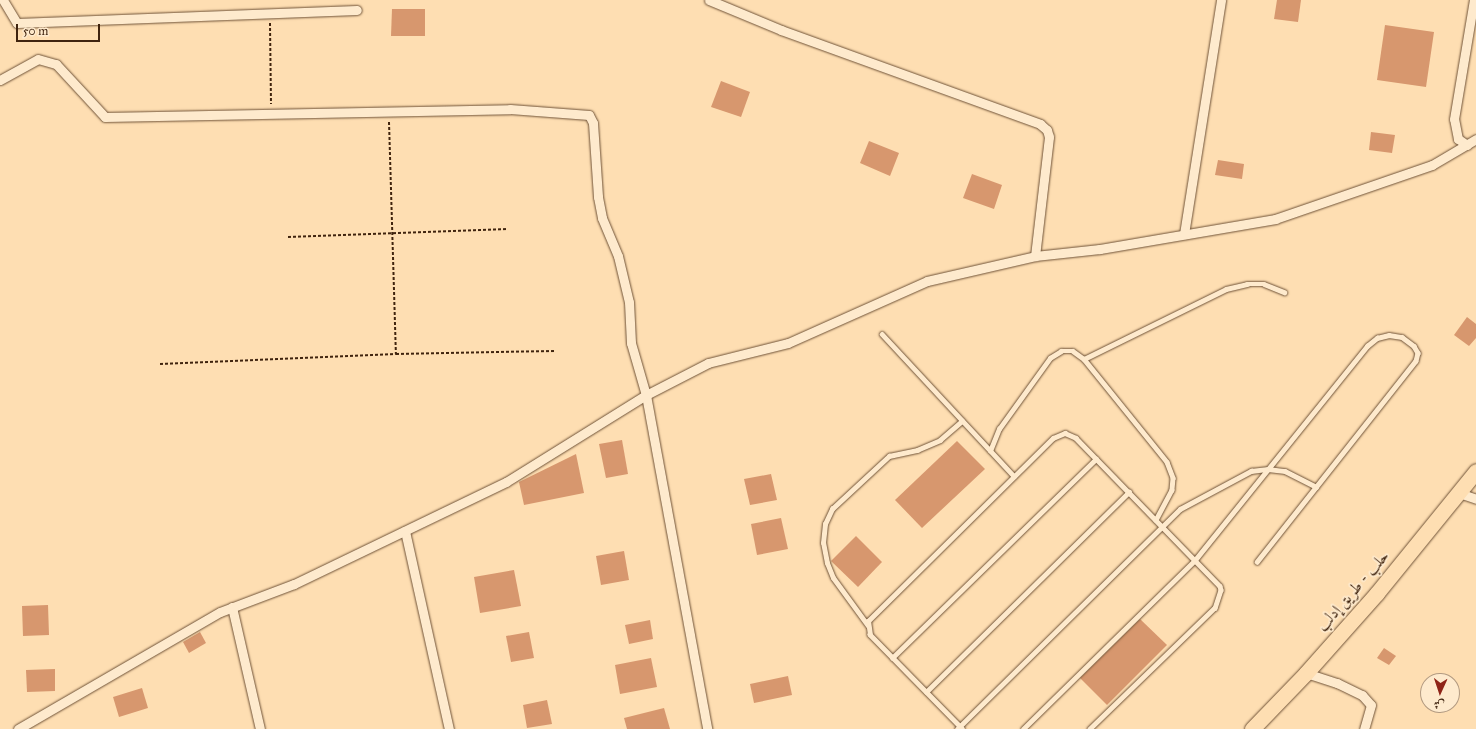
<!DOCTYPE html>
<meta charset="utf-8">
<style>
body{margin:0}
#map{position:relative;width:1476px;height:729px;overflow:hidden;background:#fedeb2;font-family:"IM FELL Great Primer",Amiri,serif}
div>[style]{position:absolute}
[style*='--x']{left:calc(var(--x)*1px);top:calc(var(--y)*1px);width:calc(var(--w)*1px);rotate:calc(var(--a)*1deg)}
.building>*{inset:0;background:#d7976e}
.path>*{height:2px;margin-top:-1px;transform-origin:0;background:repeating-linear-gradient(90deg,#3f230e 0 3px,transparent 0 5px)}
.roads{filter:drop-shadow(0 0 1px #6f5237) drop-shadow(0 0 1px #6f5237)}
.service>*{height:4.5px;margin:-2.25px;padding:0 2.25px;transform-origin:2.25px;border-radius:2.25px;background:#feeacd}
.minor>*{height:9px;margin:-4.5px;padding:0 4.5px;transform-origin:4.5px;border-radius:4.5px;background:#feeacd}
.trunk>*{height:15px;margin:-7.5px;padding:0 7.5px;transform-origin:7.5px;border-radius:7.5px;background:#fedeb2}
span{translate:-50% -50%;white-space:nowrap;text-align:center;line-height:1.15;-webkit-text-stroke:3.5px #feeacd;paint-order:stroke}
.street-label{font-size:16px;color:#3f230e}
.north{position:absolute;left:1420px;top:673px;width:40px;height:40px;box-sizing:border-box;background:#feeacd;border:1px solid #b29a81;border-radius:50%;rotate:183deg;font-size:11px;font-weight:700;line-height:16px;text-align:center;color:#3f230e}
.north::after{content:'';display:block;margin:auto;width:14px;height:18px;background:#8f2418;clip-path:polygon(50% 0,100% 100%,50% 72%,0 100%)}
.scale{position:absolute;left:16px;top:24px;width:84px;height:18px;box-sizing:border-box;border:2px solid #3f230e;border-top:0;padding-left:5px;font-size:12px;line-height:14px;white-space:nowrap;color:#3f230e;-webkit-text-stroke:3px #feeacd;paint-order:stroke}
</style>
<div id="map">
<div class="building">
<div style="clip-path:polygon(1277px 0,1301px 0,1298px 22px,1274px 19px)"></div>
<div style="clip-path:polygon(392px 9px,425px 9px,425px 36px,391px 36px)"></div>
<div style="clip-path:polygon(1385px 25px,1434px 32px,1426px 87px,1377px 80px)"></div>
<div style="clip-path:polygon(721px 81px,750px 92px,741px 117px,711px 107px)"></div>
<div style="clip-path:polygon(1371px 132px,1395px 135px,1392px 153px,1369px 150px)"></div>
<div style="clip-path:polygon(869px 141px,899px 153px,890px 176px,860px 163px)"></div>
<div style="clip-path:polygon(1218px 160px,1244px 164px,1242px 179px,1215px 175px)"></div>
<div style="clip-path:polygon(972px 174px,1002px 185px,994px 209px,963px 198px)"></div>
<div style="clip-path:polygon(1467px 317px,1476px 324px,1476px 338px,1469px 346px,1454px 335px)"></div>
<div style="clip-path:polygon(622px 440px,628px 474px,606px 478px,599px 444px)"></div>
<div style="clip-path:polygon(957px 441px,985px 469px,922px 528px,895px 500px)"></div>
<div style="clip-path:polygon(576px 454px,584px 493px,524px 505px,519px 482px)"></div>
<div style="clip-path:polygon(771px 474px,777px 500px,750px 505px,744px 479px)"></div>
<div style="clip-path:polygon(781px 518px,788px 549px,757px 555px,751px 524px)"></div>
<div style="clip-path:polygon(856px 536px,882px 562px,858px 587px,831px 561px)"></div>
<div style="clip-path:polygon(624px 551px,629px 580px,601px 585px,596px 556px)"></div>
<div style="clip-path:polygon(514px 570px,521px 606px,480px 613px,474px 577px)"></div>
<div style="clip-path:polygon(48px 605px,49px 635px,23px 636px,22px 606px)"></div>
<div style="clip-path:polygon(1140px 619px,1167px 645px,1107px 705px,1080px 678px)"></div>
<div style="clip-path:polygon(650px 620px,653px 639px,629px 644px,625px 625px)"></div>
<div style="clip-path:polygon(200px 632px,206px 643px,189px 653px,183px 642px)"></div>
<div style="clip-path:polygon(529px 632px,534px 658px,511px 662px,506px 636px)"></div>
<div style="clip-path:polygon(1384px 648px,1396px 656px,1389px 665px,1377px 658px)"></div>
<div style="clip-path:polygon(651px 658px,657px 687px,620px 694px,615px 665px)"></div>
<div style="clip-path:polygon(55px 669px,55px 691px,27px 692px,26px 670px)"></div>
<div style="clip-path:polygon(788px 676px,792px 695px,754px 703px,750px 684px)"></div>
<div style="clip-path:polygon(142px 688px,148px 708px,119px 717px,113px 697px)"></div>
<div style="clip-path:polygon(547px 700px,552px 724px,527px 728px,523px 705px)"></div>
<div style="clip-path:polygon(664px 708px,670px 729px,627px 729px,624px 718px)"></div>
</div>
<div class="path">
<div style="--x:270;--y:23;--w:81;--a:89.3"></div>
<div style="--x:389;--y:122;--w:232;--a:88.3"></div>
<div style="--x:288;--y:237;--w:220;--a:-2.1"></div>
<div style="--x:160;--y:364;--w:236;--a:-2.4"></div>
<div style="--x:396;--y:354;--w:160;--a:-1.1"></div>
</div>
<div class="roads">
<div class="service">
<div style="--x:882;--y:334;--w:194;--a:47.1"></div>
<div style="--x:1084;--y:359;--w:158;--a:-26.2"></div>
<div style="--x:1226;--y:289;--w:22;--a:-13"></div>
<div style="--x:1247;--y:284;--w:17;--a:0"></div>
<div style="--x:1264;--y:284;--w:22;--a:22"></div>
<div style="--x:990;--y:451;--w:24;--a:-68"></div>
<div style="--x:999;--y:429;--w:87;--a:-54.3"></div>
<div style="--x:1050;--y:358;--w:13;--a:-32"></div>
<div style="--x:1061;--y:351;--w:12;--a:0"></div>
<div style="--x:1073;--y:351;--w:14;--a:36"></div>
<div style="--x:1084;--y:359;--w:132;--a:51.1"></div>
<div style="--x:1167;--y:462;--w:17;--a:69"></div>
<div style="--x:1173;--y:478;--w:12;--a:95"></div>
<div style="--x:1172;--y:490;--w:34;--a:118"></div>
<div style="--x:868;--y:626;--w:59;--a:-126.1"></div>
<div style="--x:833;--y:578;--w:16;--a:-112"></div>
<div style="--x:827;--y:563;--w:20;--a:-101"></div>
<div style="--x:823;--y:543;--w:19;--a:-84"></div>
<div style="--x:825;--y:524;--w:17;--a:-65"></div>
<div style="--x:832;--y:509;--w:78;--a:-42.9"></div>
<div style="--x:889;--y:456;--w:29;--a:-12"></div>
<div style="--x:917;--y:450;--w:25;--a:-23"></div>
<div style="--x:940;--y:440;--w:29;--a:-41"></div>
<div style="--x:892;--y:658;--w:285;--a:-44.3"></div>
<div style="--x:926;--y:692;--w:285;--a:-44.6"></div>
<div style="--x:957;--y:729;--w:313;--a:-44.6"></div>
<div style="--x:1180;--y:509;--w:81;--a:-28.2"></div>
<div style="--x:1251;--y:471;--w:17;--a:-7"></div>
<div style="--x:1268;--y:469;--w:17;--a:7"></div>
<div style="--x:1285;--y:471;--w:35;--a:27"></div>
<div style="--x:962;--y:729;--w:132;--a:-134.4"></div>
<div style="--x:870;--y:635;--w:14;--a:-98"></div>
<div style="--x:868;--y:621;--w:260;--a:-44.7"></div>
<div style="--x:1053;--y:438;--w:13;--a:-23"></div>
<div style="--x:1065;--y:433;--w:12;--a:24"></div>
<div style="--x:1076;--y:438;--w:206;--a:45.8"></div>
<div style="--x:1220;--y:586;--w:4;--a:76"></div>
<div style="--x:1221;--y:590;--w:19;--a:108"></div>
<div style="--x:1215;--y:608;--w:174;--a:135.9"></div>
<div style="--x:1023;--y:729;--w:241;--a:-44.5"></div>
<div style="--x:1195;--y:560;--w:275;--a:-51.2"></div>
<div style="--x:1367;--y:346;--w:13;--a:-39"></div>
<div style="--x:1377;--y:338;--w:12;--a:-14"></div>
<div style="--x:1389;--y:335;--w:13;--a:9"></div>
<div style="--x:1402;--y:337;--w:15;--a:37"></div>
<div style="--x:1414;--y:346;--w:8;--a:60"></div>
<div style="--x:1418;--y:353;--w:8;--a:104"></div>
<div style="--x:1416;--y:361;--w:256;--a:128.3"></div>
</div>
<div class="minor">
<div style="--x:3;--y:0;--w:27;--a:59"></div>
<div style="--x:17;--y:23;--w:340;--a:-2.2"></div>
<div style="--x:709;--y:0;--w:78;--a:22.6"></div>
<div style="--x:781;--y:30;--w:276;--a:19.9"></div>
<div style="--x:1040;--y:124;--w:9;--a:41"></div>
<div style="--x:1047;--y:130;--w:7;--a:74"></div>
<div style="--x:1049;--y:137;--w:120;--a:96.7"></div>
<div style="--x:0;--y:80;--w:43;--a:-28.9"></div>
<div style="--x:38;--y:59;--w:19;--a:16"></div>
<div style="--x:56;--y:64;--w:72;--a:47.2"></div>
<div style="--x:105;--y:117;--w:405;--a:-1.1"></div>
<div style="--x:510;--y:109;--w:79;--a:4.3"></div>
<div style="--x:589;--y:115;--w:9;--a:63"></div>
<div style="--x:593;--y:123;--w:74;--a:86.1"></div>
<div style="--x:598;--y:197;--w:21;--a:79"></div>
<div style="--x:602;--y:218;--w:41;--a:67.2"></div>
<div style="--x:618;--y:256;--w:47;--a:76.6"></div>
<div style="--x:629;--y:302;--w:41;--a:87.2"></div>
<div style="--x:631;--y:343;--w:54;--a:73.9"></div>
<div style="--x:646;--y:395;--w:340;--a:79.6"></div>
<div style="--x:1467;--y:145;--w:11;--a:-146"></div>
<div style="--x:1458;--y:139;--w:20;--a:-101"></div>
<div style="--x:1454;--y:119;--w:121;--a:-80.5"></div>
<div style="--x:1184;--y:234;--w:237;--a:-81"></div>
<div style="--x:1459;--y:493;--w:18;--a:19"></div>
<div style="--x:405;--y:531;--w:203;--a:77.5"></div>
<div style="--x:232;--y:607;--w:125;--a:77.1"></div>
<div style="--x:1306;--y:673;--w:33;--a:18"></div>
<div style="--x:1337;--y:683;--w:28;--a:26"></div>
<div style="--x:1362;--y:695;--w:13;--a:48"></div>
<div style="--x:1371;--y:705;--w:25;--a:106"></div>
<div style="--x:18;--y:729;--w:233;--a:-30.1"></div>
<div style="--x:220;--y:612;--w:79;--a:-20.7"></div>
<div style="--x:294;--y:584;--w:235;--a:-25.7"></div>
<div style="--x:506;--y:482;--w:165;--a:-31.9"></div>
<div style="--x:646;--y:395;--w:70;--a:-27.3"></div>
<div style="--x:708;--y:363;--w:82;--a:-14"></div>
<div style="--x:788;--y:343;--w:152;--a:-24"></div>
<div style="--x:927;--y:281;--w:111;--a:-13"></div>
<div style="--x:1035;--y:256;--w:65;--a:-6.1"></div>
<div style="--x:1100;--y:249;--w:178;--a:-9.7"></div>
<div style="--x:1275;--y:219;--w:166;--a:-19"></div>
<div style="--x:1432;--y:165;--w:51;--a:-30.6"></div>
</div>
<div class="trunk">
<div style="--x:1252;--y:729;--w:78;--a:-46"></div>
<div style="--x:1306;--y:673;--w:107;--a:-48.4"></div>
<div style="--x:1377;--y:593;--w:157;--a:-50.9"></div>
</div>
</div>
<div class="street-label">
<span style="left:1353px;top:591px;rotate:-49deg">حلب - طريق إدلب</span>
</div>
<div class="north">ش</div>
<div class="scale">50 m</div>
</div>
